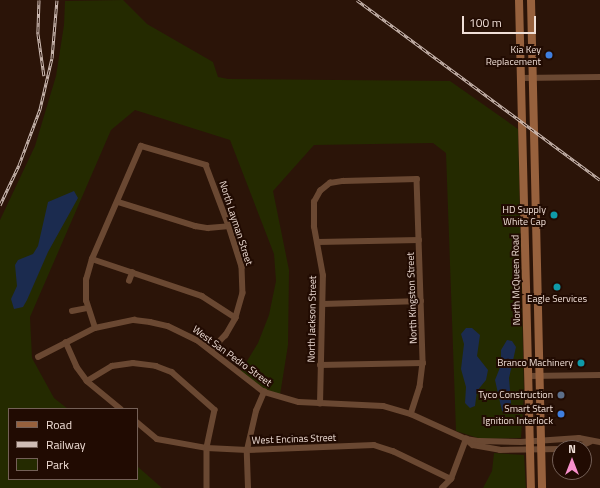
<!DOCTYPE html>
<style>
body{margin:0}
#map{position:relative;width:600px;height:488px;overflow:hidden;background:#2b1408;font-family:"Titillium Web",sans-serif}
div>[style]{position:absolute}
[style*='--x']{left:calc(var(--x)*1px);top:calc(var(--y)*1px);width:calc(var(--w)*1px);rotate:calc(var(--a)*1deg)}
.green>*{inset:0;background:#242a00}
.water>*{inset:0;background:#1b2b4f}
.minor>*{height:5.5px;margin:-2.75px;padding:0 2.75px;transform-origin:2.75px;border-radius:2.75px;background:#6a4832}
.secondary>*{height:8px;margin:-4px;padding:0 4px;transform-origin:4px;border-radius:4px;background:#97613d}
.rail>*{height:3px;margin-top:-1.5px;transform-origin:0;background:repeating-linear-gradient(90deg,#210b02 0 4.5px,#cfbdb5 0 9px);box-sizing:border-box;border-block:1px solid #cfbdb5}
.dots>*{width:11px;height:11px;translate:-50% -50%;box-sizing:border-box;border:2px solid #210b02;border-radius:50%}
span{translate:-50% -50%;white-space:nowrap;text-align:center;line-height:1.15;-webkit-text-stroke:4px #210b02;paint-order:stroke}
.poi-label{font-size:10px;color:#f0dfd7}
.right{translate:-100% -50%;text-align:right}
.street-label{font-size:10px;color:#f0dfd7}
.legend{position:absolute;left:8px;top:408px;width:130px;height:72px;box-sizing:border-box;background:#210b02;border:1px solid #746057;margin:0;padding:5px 7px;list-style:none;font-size:12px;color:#f0dfd7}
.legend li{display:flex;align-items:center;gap:8px;height:20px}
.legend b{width:20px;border:1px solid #746057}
.north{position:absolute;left:552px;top:440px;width:40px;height:40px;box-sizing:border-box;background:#210b02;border:1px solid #746057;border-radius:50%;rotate:0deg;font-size:11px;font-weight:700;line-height:16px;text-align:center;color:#f0dfd7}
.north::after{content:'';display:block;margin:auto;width:14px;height:18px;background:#f890cc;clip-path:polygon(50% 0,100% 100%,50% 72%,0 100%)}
.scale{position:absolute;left:462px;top:16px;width:74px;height:18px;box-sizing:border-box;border:2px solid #f0dfd7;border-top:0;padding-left:5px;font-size:12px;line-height:14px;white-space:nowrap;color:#f0dfd7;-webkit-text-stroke:3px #210b02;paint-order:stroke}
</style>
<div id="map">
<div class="green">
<div style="clip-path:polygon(123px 0,147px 24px,213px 62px,218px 77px,228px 79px,450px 81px,518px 129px,524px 393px,521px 438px,481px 439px,456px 431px,446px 153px,433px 143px,314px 145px,273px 191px,289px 270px,288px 345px,280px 395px,258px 386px,241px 371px,258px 343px,269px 315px,276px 281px,274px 254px,230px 140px,135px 110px,111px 130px,30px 317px,32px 358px,54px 398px,68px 409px,9px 409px,9px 479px,137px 479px,137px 466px,162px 488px,0 488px,0 220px,35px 146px,56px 76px,64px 25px,65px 1px)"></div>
<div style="clip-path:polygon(494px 453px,524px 455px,526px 488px,483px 488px,492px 471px)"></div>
</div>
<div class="water">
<div style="clip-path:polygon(74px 191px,78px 198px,48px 252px,27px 300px,23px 307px,14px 309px,11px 299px,17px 286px,15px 265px,18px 260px,33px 254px,38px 246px,48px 202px)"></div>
<div style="clip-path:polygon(466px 328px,472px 328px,480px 335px,477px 356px,488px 370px,486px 380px,477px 391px,475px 406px,470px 408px,465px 403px,466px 387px,461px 369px,464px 344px,461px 334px)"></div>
<div style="clip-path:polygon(507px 340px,512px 341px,516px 347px,509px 378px,511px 403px,507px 414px,502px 411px,495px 380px,501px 365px,501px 350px)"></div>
</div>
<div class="minor">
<div style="--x:521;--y:78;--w:79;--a:-0.7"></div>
<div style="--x:118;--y:202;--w:81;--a:17.3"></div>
<div style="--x:195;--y:226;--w:13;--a:9"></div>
<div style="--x:208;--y:228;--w:21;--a:-5"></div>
<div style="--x:318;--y:242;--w:101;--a:-1.1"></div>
<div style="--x:92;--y:259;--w:116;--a:18.6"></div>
<div style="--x:202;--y:296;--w:40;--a:32.9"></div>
<div style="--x:129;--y:281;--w:9;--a:-69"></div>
<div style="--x:323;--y:304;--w:98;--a:-1.8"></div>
<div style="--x:72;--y:311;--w:16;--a:-11"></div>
<div style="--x:95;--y:328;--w:28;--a:-108"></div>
<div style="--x:86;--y:301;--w:21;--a:-90"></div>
<div style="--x:86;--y:280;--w:22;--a:-74"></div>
<div style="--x:92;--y:259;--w:123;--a:-66.6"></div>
<div style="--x:141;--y:146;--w:68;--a:16.3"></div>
<div style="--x:206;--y:165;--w:65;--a:69.3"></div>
<div style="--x:229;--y:226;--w:43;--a:72.4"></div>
<div style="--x:242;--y:267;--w:26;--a:88"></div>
<div style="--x:243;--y:293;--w:26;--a:106"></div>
<div style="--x:236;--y:318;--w:20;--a:120"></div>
<div style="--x:226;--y:335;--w:21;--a:133"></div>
<div style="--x:66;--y:342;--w:27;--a:66"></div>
<div style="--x:77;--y:367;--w:17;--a:54"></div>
<div style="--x:87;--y:381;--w:44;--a:39.5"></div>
<div style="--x:38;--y:357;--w:64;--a:-27"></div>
<div style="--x:95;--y:328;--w:40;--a:-12"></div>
<div style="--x:134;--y:320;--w:16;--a:7"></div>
<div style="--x:150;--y:322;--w:18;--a:13"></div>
<div style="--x:168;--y:326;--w:32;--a:26"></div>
<div style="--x:197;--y:340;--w:85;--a:37.8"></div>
<div style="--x:264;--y:392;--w:36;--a:16"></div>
<div style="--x:299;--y:402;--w:84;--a:2.7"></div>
<div style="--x:383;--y:406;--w:29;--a:16"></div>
<div style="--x:411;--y:414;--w:60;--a:24.4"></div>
<div style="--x:466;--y:439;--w:13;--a:9"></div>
<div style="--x:479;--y:441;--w:42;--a:1.4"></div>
<div style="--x:521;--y:442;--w:58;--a:-3.9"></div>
<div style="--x:579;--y:438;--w:21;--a:11"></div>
<div style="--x:320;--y:365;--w:103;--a:-1.1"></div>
<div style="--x:529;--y:376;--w:71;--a:-0.8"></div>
<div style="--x:87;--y:381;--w:29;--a:-31"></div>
<div style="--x:112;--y:366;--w:21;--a:-8"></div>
<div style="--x:133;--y:363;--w:23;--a:7"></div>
<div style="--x:156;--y:366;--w:17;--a:21"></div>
<div style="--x:172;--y:372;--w:57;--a:41.5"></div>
<div style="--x:215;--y:410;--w:39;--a:102"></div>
<div style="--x:207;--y:448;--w:40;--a:90"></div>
<div style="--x:320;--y:404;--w:128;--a:-88.7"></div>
<div style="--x:323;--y:276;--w:50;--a:-100.4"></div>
<div style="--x:314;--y:227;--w:25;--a:-90"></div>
<div style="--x:314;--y:202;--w:13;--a:-61"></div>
<div style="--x:320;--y:191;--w:13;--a:-39"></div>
<div style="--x:330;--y:183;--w:13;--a:-9"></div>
<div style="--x:343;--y:181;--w:74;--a:-1.5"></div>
<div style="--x:417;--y:179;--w:184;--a:88.1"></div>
<div style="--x:423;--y:363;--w:24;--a:97"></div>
<div style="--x:420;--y:387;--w:28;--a:108"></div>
<div style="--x:137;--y:422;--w:26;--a:40"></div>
<div style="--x:157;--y:439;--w:51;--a:10.2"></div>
<div style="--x:207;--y:448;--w:40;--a:2.9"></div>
<div style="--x:247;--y:450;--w:127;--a:-2.3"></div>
<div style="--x:374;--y:445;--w:20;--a:18"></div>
<div style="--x:393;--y:451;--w:64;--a:25.8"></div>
<div style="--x:466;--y:439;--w:9;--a:41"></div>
<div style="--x:473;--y:445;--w:27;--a:10"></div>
<div style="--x:500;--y:450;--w:60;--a:-1"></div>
<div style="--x:577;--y:448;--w:14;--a:-25"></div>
<div style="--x:248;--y:488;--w:38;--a:-92"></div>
<div style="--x:247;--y:450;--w:40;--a:-77"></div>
<div style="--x:256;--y:411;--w:21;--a:-67"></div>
<div style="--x:442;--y:488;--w:13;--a:-45"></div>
<div style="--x:451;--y:479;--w:43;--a:-69.4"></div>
</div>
<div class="secondary">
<div style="--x:519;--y:0;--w:488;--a:88.6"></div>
<div style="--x:531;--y:0;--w:488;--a:88.7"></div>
</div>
<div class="rail">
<div style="--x:39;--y:0;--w:34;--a:92"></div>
<div style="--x:38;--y:34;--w:42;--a:81.9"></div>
<div style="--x:357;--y:0;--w:302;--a:36.5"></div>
<div style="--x:0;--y:205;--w:44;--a:-64.6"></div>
<div style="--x:19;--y:165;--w:60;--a:-69.4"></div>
<div style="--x:40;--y:109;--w:52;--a:-76.8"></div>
<div style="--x:52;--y:58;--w:58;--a:-85.1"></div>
</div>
<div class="dots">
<div style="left:549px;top:55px;background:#3f7fe0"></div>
<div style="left:554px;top:215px;background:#0f9aa8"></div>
<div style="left:557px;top:287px;background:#0f9aa8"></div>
<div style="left:581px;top:363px;background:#0f9aa8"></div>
<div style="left:561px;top:395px;background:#5c6f8a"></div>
<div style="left:561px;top:414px;background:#3f7fe0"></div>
</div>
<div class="poi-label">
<span class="right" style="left:541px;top:55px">Kia Key<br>Replacement</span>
<span class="right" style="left:546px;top:215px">HD Supply<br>White Cap</span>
<span style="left:557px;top:299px">Eagle Services</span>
<span class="right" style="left:573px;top:363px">Branco Machinery</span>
<span class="right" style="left:553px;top:395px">Tyco Construction</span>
<span class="right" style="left:553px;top:414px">Smart Start<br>Ignition Interlock</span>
</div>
<div class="street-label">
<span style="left:236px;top:223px;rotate:72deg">North Layman Street</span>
<span style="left:516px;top:280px;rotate:-91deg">North McQueen Road</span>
<span style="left:412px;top:298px;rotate:-92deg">North Kingston Street</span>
<span style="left:312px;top:319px;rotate:-89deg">North Jackson Street</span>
<span style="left:232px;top:356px;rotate:36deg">West San Pedro Street</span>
<span style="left:294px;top:439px;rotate:-2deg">West Encinas Street</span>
</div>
<ul class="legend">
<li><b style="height:5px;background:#97613d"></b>Road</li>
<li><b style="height:5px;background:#cfbdb5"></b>Railway</li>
<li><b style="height:11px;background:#242a00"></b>Park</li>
</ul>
<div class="north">N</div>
<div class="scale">100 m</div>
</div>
